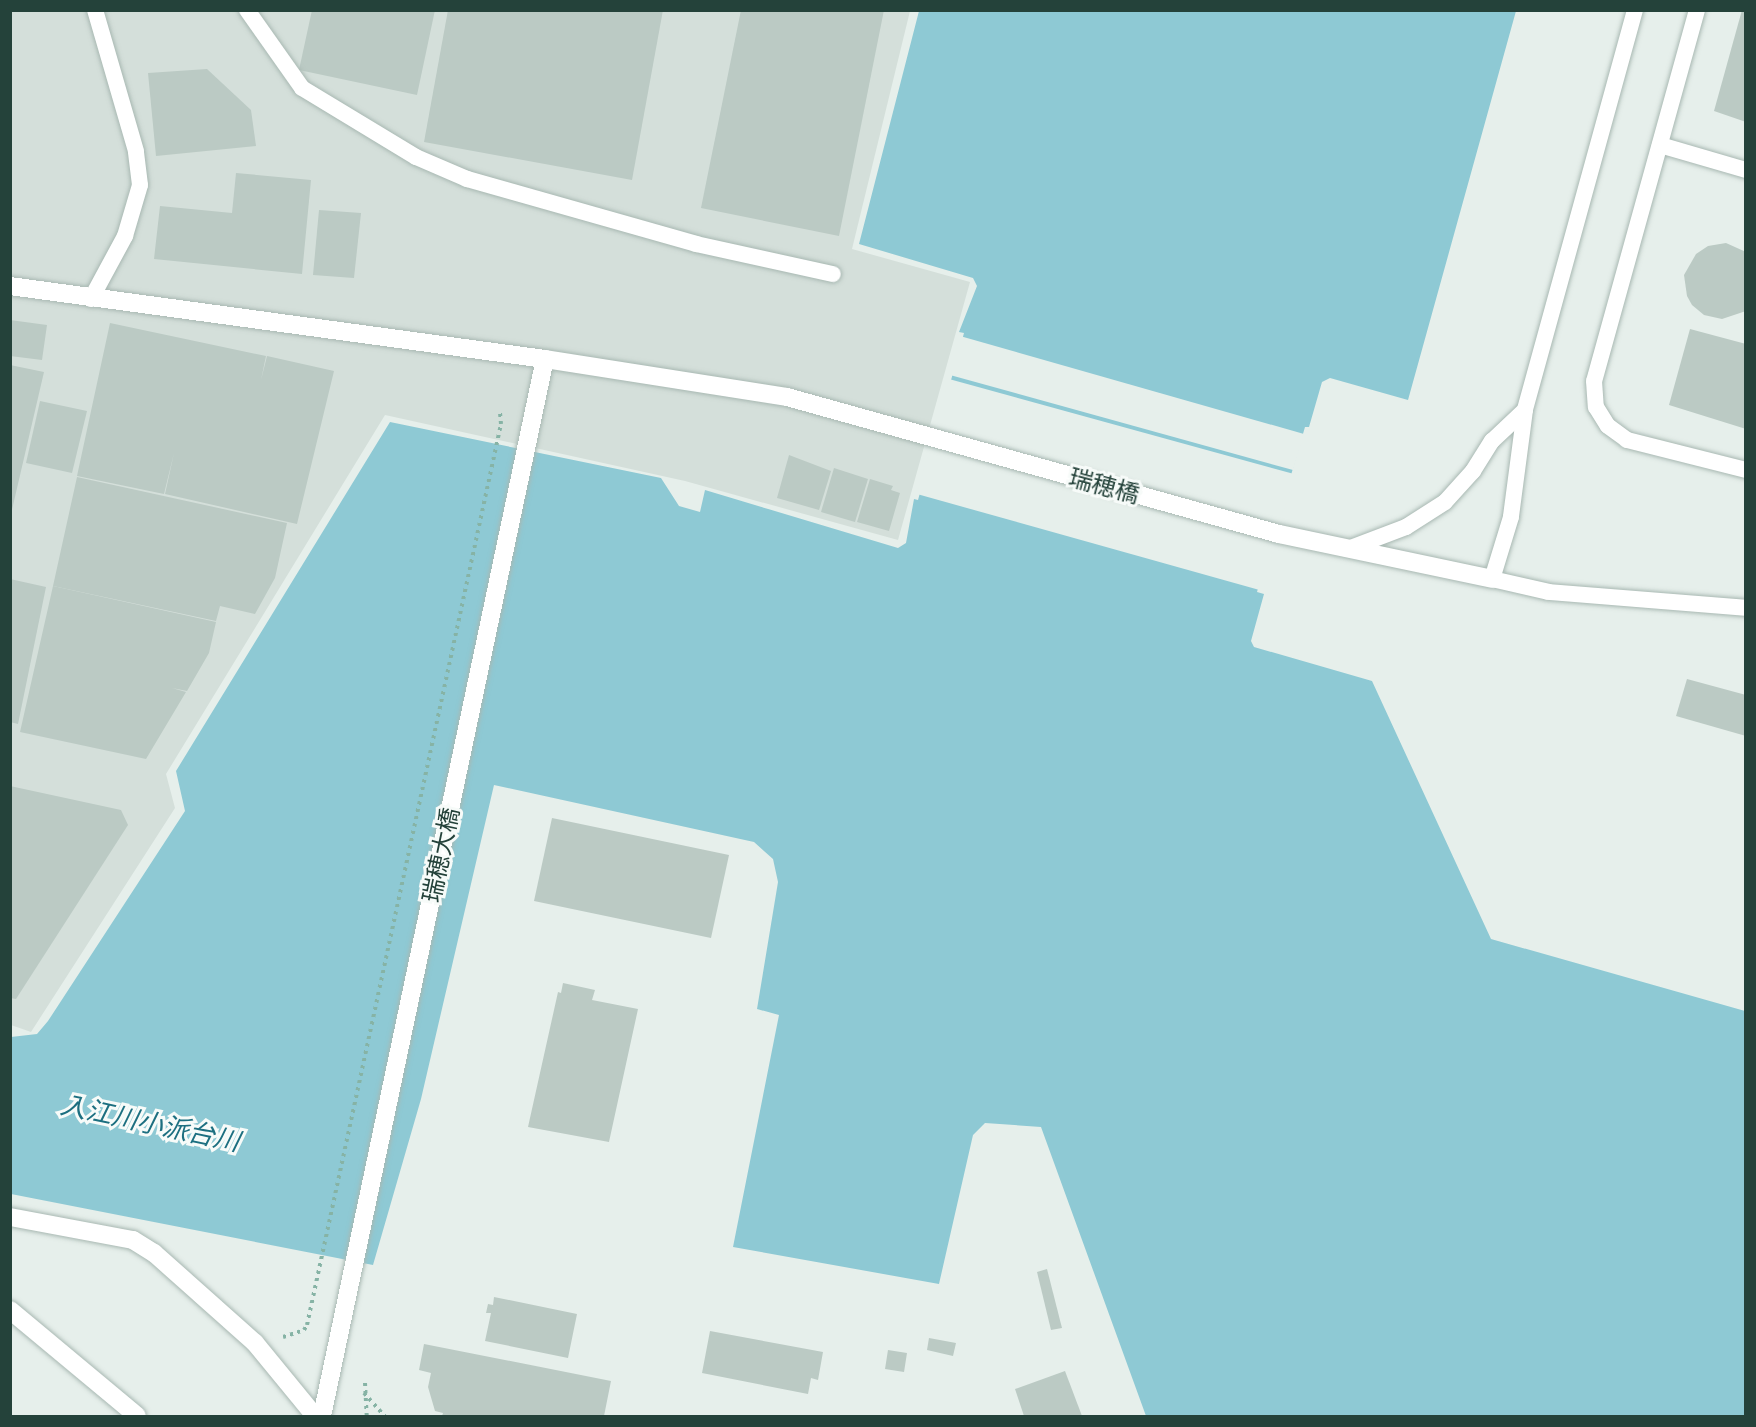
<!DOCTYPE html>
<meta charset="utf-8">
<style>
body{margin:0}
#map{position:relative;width:1756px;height:1427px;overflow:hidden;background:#e6efeb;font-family:Jost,"Noto Sans JP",sans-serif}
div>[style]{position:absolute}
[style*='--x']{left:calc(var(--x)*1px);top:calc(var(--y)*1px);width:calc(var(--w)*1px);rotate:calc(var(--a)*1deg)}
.built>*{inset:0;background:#d4dfda}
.water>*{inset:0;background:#8ec9d4}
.pier>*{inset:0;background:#e6efeb}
.building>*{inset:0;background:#bbcac4}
.path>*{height:4px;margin-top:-2px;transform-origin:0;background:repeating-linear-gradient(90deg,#86b3a5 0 3px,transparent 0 7.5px)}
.roads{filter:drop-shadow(0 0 2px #a8b8b2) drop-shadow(0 0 2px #a8b8b2)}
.lane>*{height:16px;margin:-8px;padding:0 8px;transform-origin:8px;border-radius:8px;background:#fff}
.street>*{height:18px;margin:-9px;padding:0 9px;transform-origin:9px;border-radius:9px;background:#fff}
.secondary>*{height:18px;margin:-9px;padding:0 9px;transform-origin:9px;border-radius:9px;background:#fff}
span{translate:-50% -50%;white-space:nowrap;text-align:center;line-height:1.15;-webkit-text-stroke:6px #f7fbf9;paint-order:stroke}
.street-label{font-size:24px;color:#24423a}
.water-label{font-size:26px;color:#1c6f80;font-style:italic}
.frame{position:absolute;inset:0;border:12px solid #24423a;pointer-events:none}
</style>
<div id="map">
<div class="built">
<div style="clip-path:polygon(11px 11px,910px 11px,852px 249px,970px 282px,898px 540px,685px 481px,385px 415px,166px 774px,175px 808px,31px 1032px,11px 1025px)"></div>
</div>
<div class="water">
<div style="clip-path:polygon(919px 11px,1516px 11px,1408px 400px,1330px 378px,1322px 382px,1309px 427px,1305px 427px,1257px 592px,1264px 594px,1251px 641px,1254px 647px,1372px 681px,1491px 939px,1745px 1011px,1745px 1416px,1146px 1416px,1041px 1127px,985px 1123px,973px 1135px,939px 1284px,733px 1247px,779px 1015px,757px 1009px,778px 882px,773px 859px,754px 842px,494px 785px,421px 1099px,373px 1265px,11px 1194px,11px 1037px,37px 1034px,48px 1021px,185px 811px,176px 771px,390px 422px,661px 478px,679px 506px,700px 512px,705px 490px,898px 548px,906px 543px,914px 499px,918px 500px,964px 333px,959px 332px,977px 286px,973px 278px,859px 244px)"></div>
</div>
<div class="pier">
<div style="clip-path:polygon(960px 336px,1304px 434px,1293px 470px,950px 375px)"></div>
<div style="clip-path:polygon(949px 379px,1294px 474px,1263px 591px,917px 494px)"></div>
</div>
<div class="building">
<div style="clip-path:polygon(312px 10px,435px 10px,417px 95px,299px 70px)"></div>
<div style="clip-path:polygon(448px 10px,663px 10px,632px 180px,424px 142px)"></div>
<div style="clip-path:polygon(741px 10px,884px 10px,839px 236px,701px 208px)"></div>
<div style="clip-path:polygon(1742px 10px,1746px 10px,1746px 122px,1714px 111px)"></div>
<div style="clip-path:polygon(207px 69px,251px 110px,256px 146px,156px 156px,148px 73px)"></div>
<div style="clip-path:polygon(236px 173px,311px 180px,302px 274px,154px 259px,160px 206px,232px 213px)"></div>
<div style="clip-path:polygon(319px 210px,361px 213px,354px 278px,313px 275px)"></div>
<div style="clip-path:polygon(1726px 243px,1746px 252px,1746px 311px,1722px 319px,1704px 315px,1692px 305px,1687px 296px,1684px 275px,1696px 254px,1708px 246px)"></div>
<div style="clip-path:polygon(10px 320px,47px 325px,42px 360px,10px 356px)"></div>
<div style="clip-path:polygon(110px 323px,266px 356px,261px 380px,267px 356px,334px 371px,297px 524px,165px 494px,174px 453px,164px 494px,77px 476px)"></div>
<div style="clip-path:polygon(1690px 329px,1746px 344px,1746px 429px,1669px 405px)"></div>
<div style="clip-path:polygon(10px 365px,44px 372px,11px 514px,10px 514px)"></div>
<div style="clip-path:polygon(40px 401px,87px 411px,72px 473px,26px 463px)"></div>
<div style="clip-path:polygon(789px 455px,831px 471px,819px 510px,777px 498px)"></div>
<div style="clip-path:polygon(834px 468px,868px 479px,855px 522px,821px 512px)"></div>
<div style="clip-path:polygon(77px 477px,287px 523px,275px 578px,255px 614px,220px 606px,216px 621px,53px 586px)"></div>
<div style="clip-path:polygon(870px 479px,893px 486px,891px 490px,900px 493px,889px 531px,857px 522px)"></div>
<div style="clip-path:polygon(10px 579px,46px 587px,18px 724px,10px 722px)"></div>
<div style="clip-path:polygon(53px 586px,216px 622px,209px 653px,187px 691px,172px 688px,186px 692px,146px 759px,20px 732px)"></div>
<div style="clip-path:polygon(1687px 679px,1746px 695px,1746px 736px,1676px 716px)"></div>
<div style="clip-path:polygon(10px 786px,121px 810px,128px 825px,16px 999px,10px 998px)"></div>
<div style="clip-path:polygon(552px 818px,729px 855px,711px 938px,534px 901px)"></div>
<div style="clip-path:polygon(563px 983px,595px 990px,592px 1000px,638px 1009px,609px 1142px,528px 1127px,558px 992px,561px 993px)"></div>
<div style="clip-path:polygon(1047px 1269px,1062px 1328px,1051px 1330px,1037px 1272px)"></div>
<div style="clip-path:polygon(494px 1297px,577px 1314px,568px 1358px,485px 1341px,491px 1313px,486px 1313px,488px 1304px,493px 1305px)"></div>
<div style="clip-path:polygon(710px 1331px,823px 1352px,818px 1380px,811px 1378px,808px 1394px,702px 1373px)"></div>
<div style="clip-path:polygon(929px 1338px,956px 1343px,953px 1356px,927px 1350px)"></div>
<div style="clip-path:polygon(424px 1344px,611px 1381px,604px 1416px,442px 1416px,443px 1413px,435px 1411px,428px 1387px,431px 1373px,419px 1370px)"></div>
<div style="clip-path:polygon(888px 1350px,907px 1353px,904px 1372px,885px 1369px)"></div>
<div style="clip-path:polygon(1065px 1371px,1082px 1416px,1024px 1416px,1015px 1389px)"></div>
</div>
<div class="path">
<div style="--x:283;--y:1337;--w:22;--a:-18"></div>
<div style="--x:304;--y:1330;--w:6;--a:-59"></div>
<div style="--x:307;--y:1325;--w:922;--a:-77.85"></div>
<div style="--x:501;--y:424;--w:11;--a:-95"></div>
<div style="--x:365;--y:1383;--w:33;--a:87"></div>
<div style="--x:364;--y:1393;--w:31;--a:48"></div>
</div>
<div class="roads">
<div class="lane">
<div style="--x:247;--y:10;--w:95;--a:54.8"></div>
<div style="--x:302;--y:88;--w:133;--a:31.2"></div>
<div style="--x:416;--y:157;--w:56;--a:23.3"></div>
<div style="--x:467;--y:179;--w:238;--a:15.8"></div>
<div style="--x:696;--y:244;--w:140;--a:12.4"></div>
<div style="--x:1635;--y:10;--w:415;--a:105.4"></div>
<div style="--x:1525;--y:410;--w:108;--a:97.5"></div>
<div style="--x:1511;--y:517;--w:65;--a:107"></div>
<div style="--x:1492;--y:579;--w:58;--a:12.8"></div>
<div style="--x:1549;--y:592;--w:198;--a:4.6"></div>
<div style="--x:1697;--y:10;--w:385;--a:105.5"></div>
<div style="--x:1594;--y:381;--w:26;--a:86"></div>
<div style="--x:1596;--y:407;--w:22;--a:58"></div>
<div style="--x:1608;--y:426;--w:24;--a:36"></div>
<div style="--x:1627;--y:440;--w:123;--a:14.1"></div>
<div style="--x:1660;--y:145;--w:90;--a:16.2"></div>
<div style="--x:91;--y:299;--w:72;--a:-61.6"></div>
<div style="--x:125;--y:236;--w:53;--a:-73.6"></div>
<div style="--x:140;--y:185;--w:34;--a:-97"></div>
<div style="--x:136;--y:151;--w:147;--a:-106.2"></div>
<div style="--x:1348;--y:549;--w:62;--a:-20.8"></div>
<div style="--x:1406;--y:527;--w:46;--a:-32.7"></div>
<div style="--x:1445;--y:502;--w:42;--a:-47.9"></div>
<div style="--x:1473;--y:471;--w:36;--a:-58"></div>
<div style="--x:1492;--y:441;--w:45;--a:-43.2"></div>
</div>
<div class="street">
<div style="--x:10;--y:1217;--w:125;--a:10.6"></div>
<div style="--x:133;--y:1240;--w:25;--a:32"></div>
<div style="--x:154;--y:1253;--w:135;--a:41.7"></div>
<div style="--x:255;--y:1343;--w:94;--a:50.6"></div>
<div style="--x:10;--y:1310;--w:165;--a:39.8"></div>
</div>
<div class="secondary">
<div style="--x:10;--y:286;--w:540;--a:7.77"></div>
<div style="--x:545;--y:359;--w:245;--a:8.9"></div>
<div style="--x:787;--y:397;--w:511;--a:15.56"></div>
<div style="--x:1279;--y:534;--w:218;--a:11.9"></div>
<div style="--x:322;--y:1416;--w:1080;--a:-78.09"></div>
</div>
</div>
<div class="street-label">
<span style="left:1104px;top:486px;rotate:15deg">瑞穂橋</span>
<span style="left:441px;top:855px;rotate:-78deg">瑞穂大橋</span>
</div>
<div class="water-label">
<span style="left:150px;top:1124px;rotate:12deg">入江川小派台川</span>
</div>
<div class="frame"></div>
</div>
